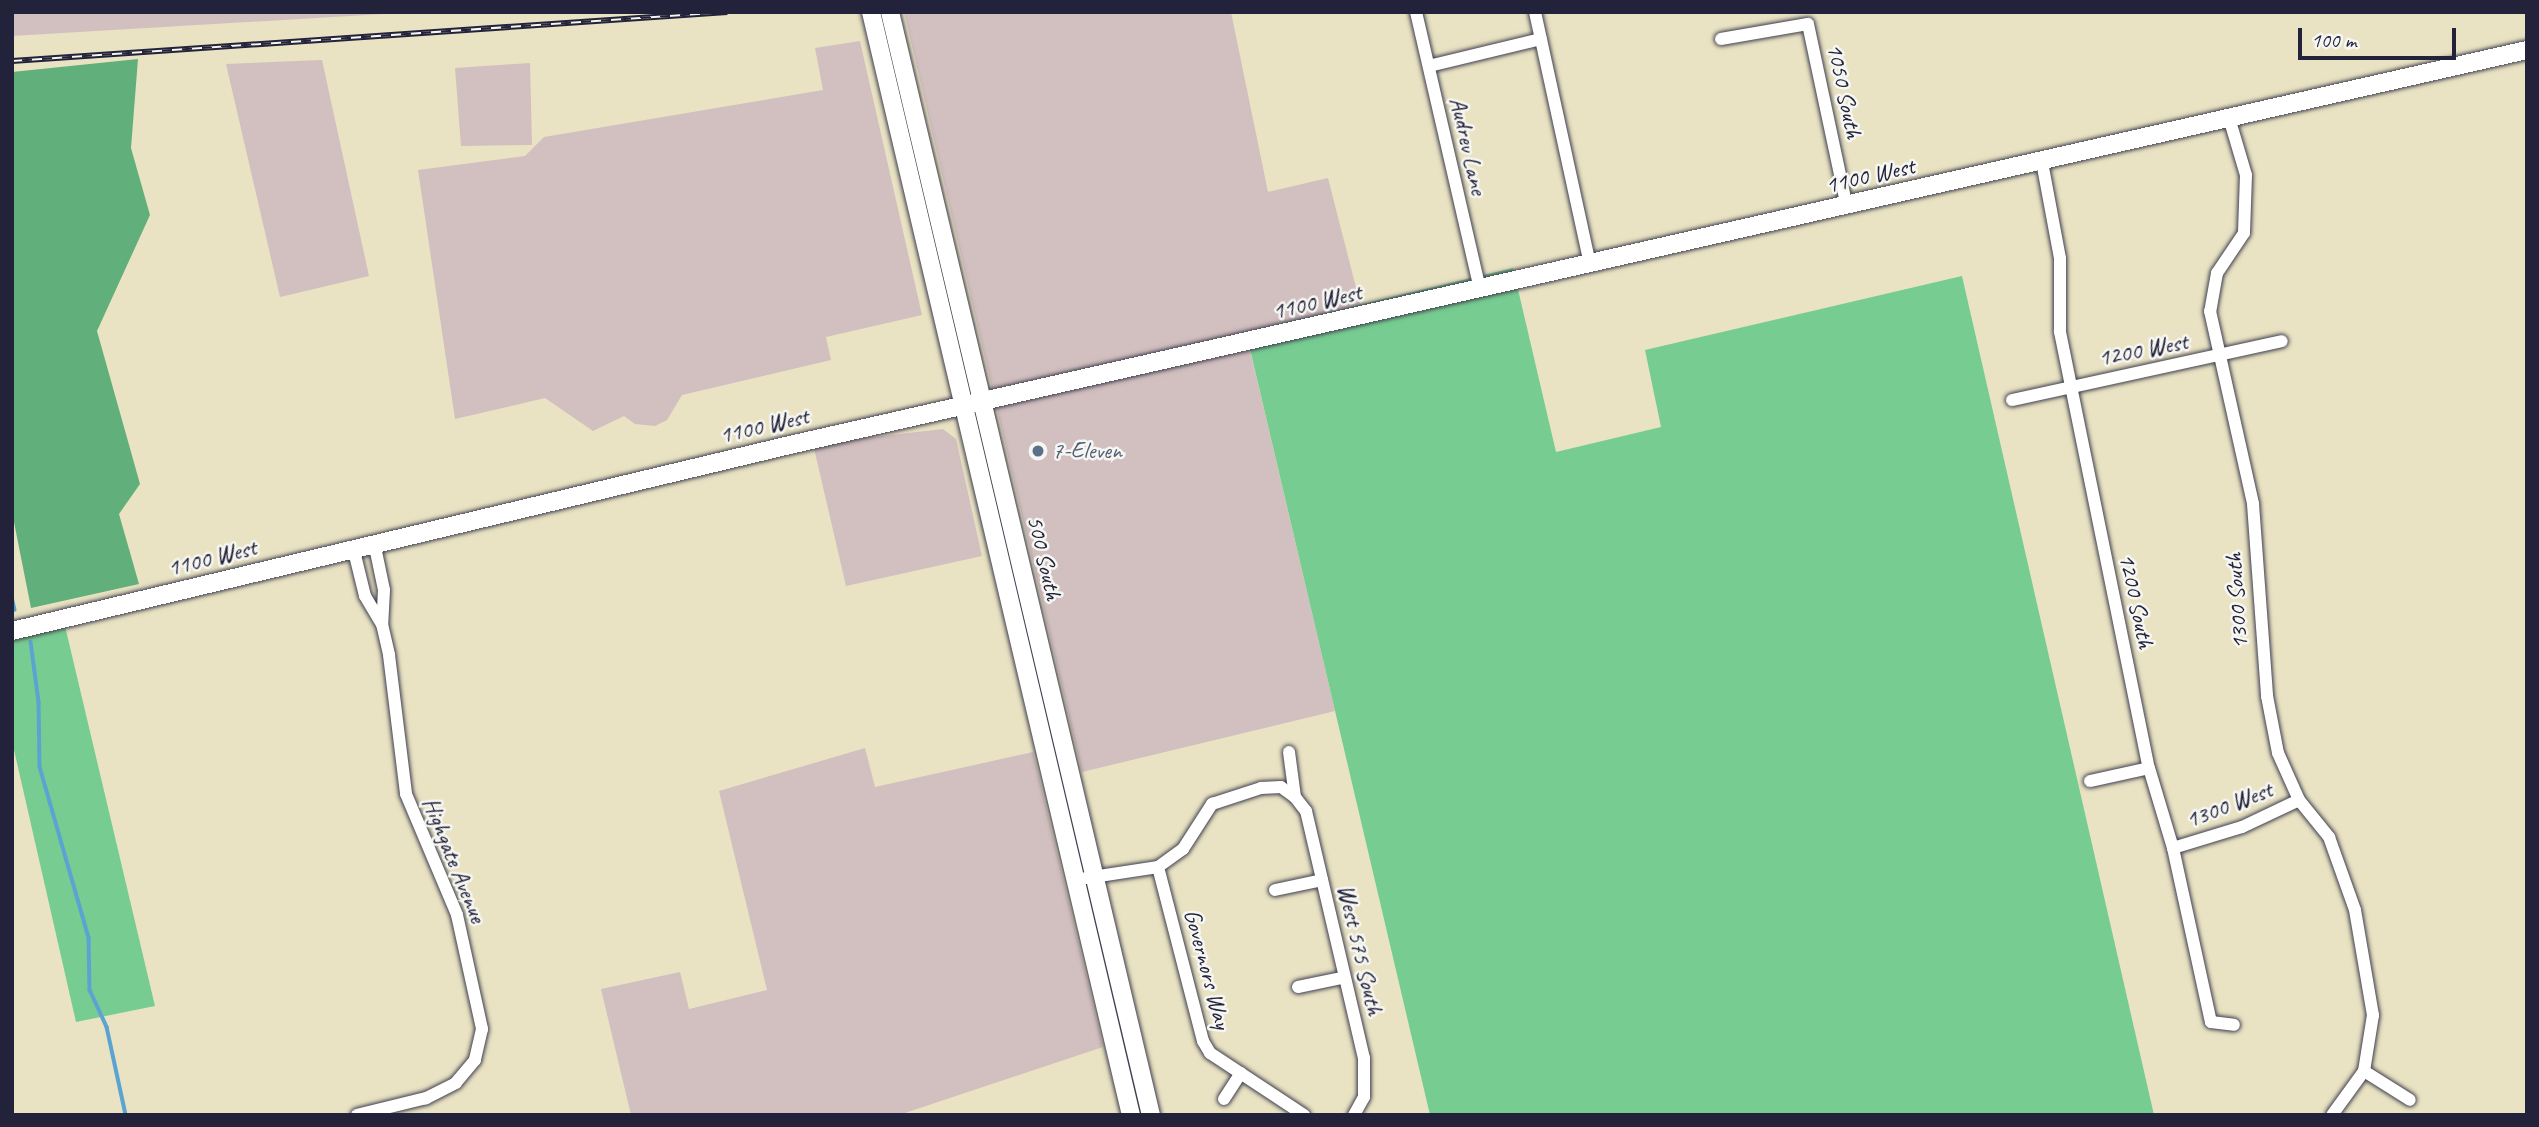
<!DOCTYPE html>
<style>
body{margin:0}
#map{position:relative;width:2539px;height:1127px;overflow:hidden;background:#e9e3c3;font-family:Caveat,sans-serif}
div>[style]{position:absolute}
[style*='--x']{left:calc(var(--x)*1px);top:calc(var(--y)*1px);width:calc(var(--w)*1px);rotate:calc(var(--a)*1deg)}
.industrial>*{inset:0;background:#d2bfbf}
.green>*{inset:0;background:#77cd91}
.forest>*{inset:0;background:#61b07b}
.stream>*{height:3.5px;margin:-1.75px;padding:0 1.75px;transform-origin:1.75px;border-radius:1.75px;background:#5ba4d2}
.roads{filter:drop-shadow(0 0 2px #403f4f) drop-shadow(0 0 2px #403f4f)}
.street>*{height:12px;margin:-6px;padding:0 6px;transform-origin:6px;border-radius:6px;background:#fff}
.secondary>*{height:18px;margin:-9px;padding:0 9px;transform-origin:9px;border-radius:9px;background:#fff}
.rail>*{height:6px;margin-top:-3px;transform-origin:0;background:repeating-linear-gradient(90deg,#f6f6f2 0 10px,#22223b 0 20px);box-sizing:border-box;border-block:2px solid #22223b}
.dots>*{width:19px;height:19px;translate:-50% -50%;box-sizing:border-box;border:4px solid #f6f6f2;border-radius:50%}
span{translate:-50% -50%;white-space:nowrap;text-align:center;line-height:1.15;-webkit-text-stroke:5px #f6f6f2;paint-order:stroke}
.street-label{font-size:24px;color:#22223b}
.service-label{font-size:24px;color:#4e5e75}
.left{translate:0 -50%;text-align:left}
.frame{position:absolute;inset:0;border:14px solid #22223b;pointer-events:none}
.scale{position:absolute;left:2298px;top:28px;width:158px;height:32px;box-sizing:border-box;border:4px solid #22223b;border-top:0;padding-left:9px;font-size:21px;line-height:24px;white-space:nowrap;color:#22223b;-webkit-text-stroke:5px #f6f6f2;paint-order:stroke}
</style>
<div id="map">
<div class="industrial">
<div style="clip-path:polygon(12px 12px,417px 12px,12px 36px)"></div>
<div style="clip-path:polygon(904px 12px,1231px 12px,1268px 192px,1328px 178px,1361px 307px,1246px 333px,1335px 711px,1082px 772px)"></div>
<div style="clip-path:polygon(860px 41px,922px 315px,826px 337px,831px 360px,682px 395px,667px 420px,655px 426px,635px 424px,624px 416px,593px 431px,545px 398px,455px 419px,418px 170px,525px 156px,544px 137px,823px 90px,815px 48px)"></div>
<div style="clip-path:polygon(322px 60px,369px 276px,280px 297px,226px 64px)"></div>
<div style="clip-path:polygon(530px 63px,532px 145px,461px 146px,455px 68px)"></div>
<div style="clip-path:polygon(943px 429px,956px 439px,982px 556px,846px 586px,813px 444px)"></div>
<div style="clip-path:polygon(865px 748px,875px 787px,1033px 752px,1103px 1047px,899px 1115px,631px 1115px,601px 989px,680px 972px,689px 1009px,767px 990px,719px 791px)"></div>
</div>
<div class="green">
<div style="clip-path:polygon(1513px 268px,1556px 452px,1661px 427px,1645px 350px,1962px 276px,2154px 1115px,1430px 1115px,1246px 332px)"></div>
<div style="clip-path:polygon(65px 626px,155px 1006px,76px 1022px,12px 741px,12px 639px)"></div>
</div>
<div class="forest">
<div style="clip-path:polygon(138px 59px,131px 148px,150px 215px,97px 331px,140px 484px,119px 514px,139px 584px,31px 608px,12px 512px,12px 72px)"></div>
</div>
<div class="stream">
<div style="--x:12;--y:597;--w:13;--a:77"></div>
<div style="--x:31;--y:642;--w:61;--a:82.4"></div>
<div style="--x:39;--y:702;--w:65;--a:89.1"></div>
<div style="--x:40;--y:767;--w:178;--a:74"></div>
<div style="--x:89;--y:938;--w:52;--a:88.9"></div>
<div style="--x:90;--y:990;--w:41;--a:65.3"></div>
<div style="--x:107;--y:1027;--w:90;--a:77.8"></div>
</div>
<div class="roads">
<div class="street">
<div style="--x:1416;--y:12;--w:285;--a:77"></div>
<div style="--x:1535;--y:12;--w:258;--a:77.7"></div>
<div style="--x:1721;--y:39;--w:88;--a:-9.8"></div>
<div style="--x:1808;--y:24;--w:187;--a:78"></div>
<div style="--x:1429;--y:66;--w:115;--a:-13.6"></div>
<div style="--x:2230;--y:121;--w:56;--a:73.5"></div>
<div style="--x:2246;--y:175;--w:58;--a:92"></div>
<div style="--x:2244;--y:233;--w:48;--a:124"></div>
<div style="--x:2217;--y:273;--w:39;--a:100"></div>
<div style="--x:2210;--y:311;--w:198;--a:77.4"></div>
<div style="--x:2253;--y:504;--w:193;--a:85.8"></div>
<div style="--x:2267;--y:696;--w:58;--a:79.1"></div>
<div style="--x:2278;--y:753;--w:51;--a:65.9"></div>
<div style="--x:2299;--y:800;--w:48;--a:51"></div>
<div style="--x:2329;--y:837;--w:77;--a:70.4"></div>
<div style="--x:2355;--y:910;--w:107;--a:80.3"></div>
<div style="--x:2373;--y:1015;--w:57;--a:99.1"></div>
<div style="--x:2364;--y:1071;--w:54;--a:126"></div>
<div style="--x:2042;--y:162;--w:98;--a:79.4"></div>
<div style="--x:2060;--y:258;--w:74;--a:90"></div>
<div style="--x:2060;--y:332;--w:445;--a:78.5"></div>
<div style="--x:2149;--y:768;--w:84;--a:73.3"></div>
<div style="--x:2173;--y:848;--w:178;--a:77.7"></div>
<div style="--x:2211;--y:1022;--w:23;--a:7"></div>
<div style="--x:2012;--y:400;--w:276;--a:-12.3"></div>
<div style="--x:374;--y:542;--w:49;--a:78.2"></div>
<div style="--x:384;--y:590;--w:34;--a:93"></div>
<div style="--x:353;--y:547;--w:50;--a:76.2"></div>
<div style="--x:365;--y:596;--w:33;--a:59"></div>
<div style="--x:382;--y:624;--w:32;--a:77"></div>
<div style="--x:389;--y:655;--w:140;--a:83"></div>
<div style="--x:406;--y:794;--w:131;--a:67.1"></div>
<div style="--x:457;--y:915;--w:117;--a:77.6"></div>
<div style="--x:482;--y:1029;--w:32;--a:103"></div>
<div style="--x:475;--y:1060;--w:30;--a:130"></div>
<div style="--x:456;--y:1083;--w:34;--a:153"></div>
<div style="--x:426;--y:1098;--w:71;--a:166.2"></div>
<div style="--x:1289;--y:752;--w:45;--a:82.4"></div>
<div style="--x:2090;--y:781;--w:60;--a:-12.4"></div>
<div style="--x:2173;--y:848;--w:72;--a:-16.9"></div>
<div style="--x:2242;--y:827;--w:63;--a:-25.3"></div>
<div style="--x:1158;--y:867;--w:180;--a:75.5"></div>
<div style="--x:1203;--y:1041;--w:14;--a:60"></div>
<div style="--x:1210;--y:1053;--w:113;--a:33.4"></div>
<div style="--x:1086;--y:878;--w:73;--a:-8.7"></div>
<div style="--x:1158;--y:867;--w:31;--a:-36"></div>
<div style="--x:1183;--y:849;--w:54;--a:-57.2"></div>
<div style="--x:1212;--y:804;--w:52;--a:-18.1"></div>
<div style="--x:1261;--y:788;--w:20;--a:-3"></div>
<div style="--x:1281;--y:787;--w:17;--a:36"></div>
<div style="--x:1295;--y:797;--w:18;--a:52"></div>
<div style="--x:1306;--y:811;--w:254;--a:76.8"></div>
<div style="--x:1364;--y:1058;--w:39;--a:90"></div>
<div style="--x:1364;--y:1097;--w:21;--a:119"></div>
<div style="--x:1275;--y:890;--w:48;--a:-12"></div>
<div style="--x:1298;--y:987;--w:45;--a:-11.6"></div>
<div style="--x:2364;--y:1071;--w:54;--a:32.2"></div>
<div style="--x:1224;--y:1099;--w:31;--a:-57"></div>
</div>
<div class="secondary">
<div style="--x:871;--y:12;--w:1133;--a:76.74"></div>
<div style="--x:890;--y:12;--w:1133;--a:76.69"></div>
<div style="--x:12;--y:631;--w:804;--a:-13.45"></div>
<div style="--x:794;--y:444;--w:1777;--a:-12.81"></div>
</div>
</div>
<div class="rail">
<div style="--x:12;--y:61;--w:717;--a:-3.92"></div>
</div>
<div class="dots">
<div style="left:1038px;top:451px;background:#5c6f8a"></div>
</div>
<div class="street-label">
<span style="left:1844px;top:91px;rotate:78deg">1050 South</span>
<span style="left:1468px;top:146px;rotate:77deg">Audrev Lane</span>
<span style="left:1870px;top:176px;rotate:-13deg">1100 West</span>
<span style="left:1317px;top:302px;rotate:-13deg">1100 West</span>
<span style="left:2143px;top:350px;rotate:-11deg">1200 West</span>
<span style="left:764px;top:426px;rotate:-13deg">1100 West</span>
<span style="left:212px;top:558px;rotate:-14deg">1100 West</span>
<span style="left:1044px;top:558px;rotate:77deg">500 South</span>
<span style="left:2136px;top:601px;rotate:78deg">1200 South</span>
<span style="left:2237px;top:601px;rotate:-94deg">1300 South</span>
<span style="left:2229px;top:805px;rotate:-21deg">1300 West</span>
<span style="left:454px;top:860px;rotate:68deg">Highgate Avenue</span>
<span style="left:1360px;top:950px;rotate:77deg">West 575 South</span>
<span style="left:1207px;top:969px;rotate:75deg">Governors Way</span>
</div>
<div class="service-label">
<span class="left" style="left:1052px;top:451px">7-Eleven</span>
</div>
<div class="frame"></div>
<div class="scale">100 m</div>
</div>
